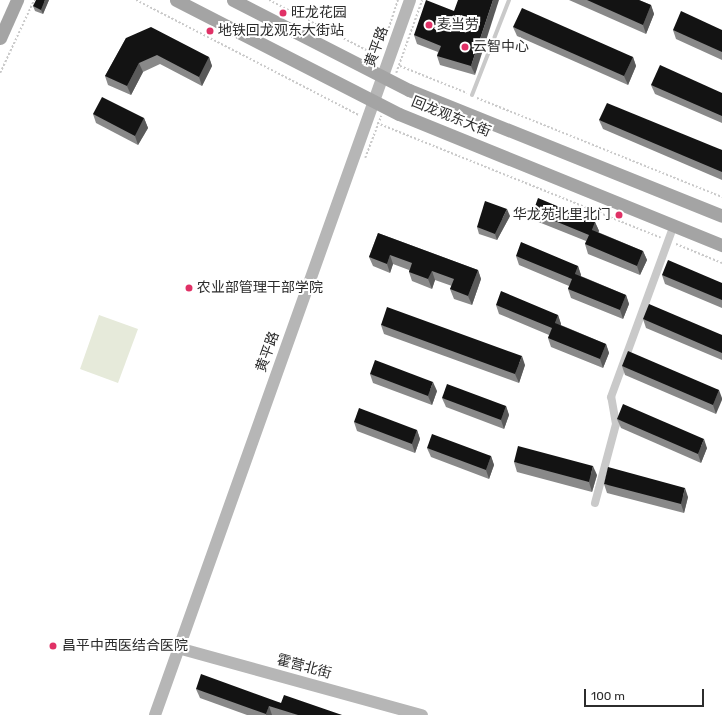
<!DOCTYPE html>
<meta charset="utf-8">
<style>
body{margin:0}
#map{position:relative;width:722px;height:715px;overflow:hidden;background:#fff;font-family:Rubik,"Noto Sans SC",sans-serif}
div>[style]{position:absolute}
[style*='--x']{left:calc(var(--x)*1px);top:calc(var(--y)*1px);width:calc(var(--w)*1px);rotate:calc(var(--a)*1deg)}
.green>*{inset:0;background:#e6eada}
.path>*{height:1.5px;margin-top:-0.75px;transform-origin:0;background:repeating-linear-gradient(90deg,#c9c9c9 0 2px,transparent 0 4px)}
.lane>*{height:4px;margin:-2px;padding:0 2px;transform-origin:2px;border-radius:2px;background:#c9c9c9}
.street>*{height:8px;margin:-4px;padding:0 4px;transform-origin:4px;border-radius:4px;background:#c9c9c9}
.secondary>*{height:12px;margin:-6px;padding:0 6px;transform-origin:6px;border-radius:6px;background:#b6b6b6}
.primary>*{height:13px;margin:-6.5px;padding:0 6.5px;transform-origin:6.5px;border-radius:6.5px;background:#a4a4a4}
.wall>*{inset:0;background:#898989}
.shaded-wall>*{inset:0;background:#5a5a5a}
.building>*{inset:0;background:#131313}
.dots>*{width:11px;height:11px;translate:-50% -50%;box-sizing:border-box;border:2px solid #fff;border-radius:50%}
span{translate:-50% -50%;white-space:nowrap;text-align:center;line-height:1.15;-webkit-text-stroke:4px #fff;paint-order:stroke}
.poi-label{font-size:14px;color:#2c2c2c}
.left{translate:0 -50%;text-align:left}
.right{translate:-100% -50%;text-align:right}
.street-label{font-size:14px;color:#2c2c2c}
.scale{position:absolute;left:584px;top:689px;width:120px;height:18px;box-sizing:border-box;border:2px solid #2c2c2c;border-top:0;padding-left:5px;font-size:12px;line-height:14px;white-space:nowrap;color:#2c2c2c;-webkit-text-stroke:3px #fff;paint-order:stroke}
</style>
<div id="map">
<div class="green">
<div style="clip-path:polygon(99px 315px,138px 329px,118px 383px,80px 369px)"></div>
</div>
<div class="path">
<div style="--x:136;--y:0;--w:251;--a:27.3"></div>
<div style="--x:269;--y:0;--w:125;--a:27.2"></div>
<div style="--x:386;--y:36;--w:38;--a:-72"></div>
<div style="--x:400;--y:66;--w:72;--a:21.9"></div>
<div style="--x:0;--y:73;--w:81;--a:-65"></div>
<div style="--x:396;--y:73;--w:77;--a:-70.4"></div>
<div style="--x:477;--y:98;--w:264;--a:22"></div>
<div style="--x:377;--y:123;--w:306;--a:22"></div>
<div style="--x:365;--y:158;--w:45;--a:-69.1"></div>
<div style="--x:676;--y:244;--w:50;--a:22.4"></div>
</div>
<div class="lane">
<div style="--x:472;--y:95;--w:102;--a:-68.7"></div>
</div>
<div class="street">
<div style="--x:595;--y:503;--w:82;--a:-75.1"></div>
<div style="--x:616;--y:424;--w:27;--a:-100"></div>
<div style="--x:611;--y:397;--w:183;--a:-69.9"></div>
</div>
<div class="secondary">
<div style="--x:178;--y:648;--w:253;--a:15.4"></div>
<div style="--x:155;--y:715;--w:759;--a:-70.37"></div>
</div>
<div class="primary">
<div style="--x:176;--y:0;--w:250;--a:27.1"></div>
<div style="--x:399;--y:114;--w:349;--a:22.1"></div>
<div style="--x:233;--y:0;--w:198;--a:27.1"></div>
<div style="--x:409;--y:90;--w:337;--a:21.9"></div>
<div style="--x:0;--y:38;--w:42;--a:-65.9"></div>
</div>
<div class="wall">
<div style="clip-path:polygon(49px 0,43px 14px,35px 11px,33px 6px)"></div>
<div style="clip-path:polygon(569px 0,639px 0,651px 5px,654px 14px,646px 34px)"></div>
<div style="clip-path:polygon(454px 11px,475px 75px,440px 65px,437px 56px,438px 52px,417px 44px,414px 35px)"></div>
<div style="clip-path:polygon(513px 27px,633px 57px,636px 66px,628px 85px,517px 36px)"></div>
<div style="clip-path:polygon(673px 30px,722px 30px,722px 60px,676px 39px)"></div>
<div style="clip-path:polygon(126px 38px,209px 57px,212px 66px,202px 86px,160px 64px,143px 72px,131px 95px,108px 85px,105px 76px)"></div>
<div style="clip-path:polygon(651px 85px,722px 93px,722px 123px,655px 94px)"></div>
<div style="clip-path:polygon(93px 114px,144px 118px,148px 128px,138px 145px,96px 123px)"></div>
<div style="clip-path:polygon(599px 120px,722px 150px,722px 180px,603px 129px)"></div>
<div style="clip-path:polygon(533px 212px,595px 222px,599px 231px,598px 232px,643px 251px,647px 260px,640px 275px,588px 254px,585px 244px,586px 241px,536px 221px)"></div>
<div style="clip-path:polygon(510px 216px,497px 240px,479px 234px,477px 227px)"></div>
<div style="clip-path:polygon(378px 233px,478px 270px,481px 279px,472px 305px,454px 299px,450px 289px,452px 286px,435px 280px,432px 289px,412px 281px,409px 272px,409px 270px,393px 264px,390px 273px,373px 266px,369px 257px)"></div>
<div style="clip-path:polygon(516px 256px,578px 266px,581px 275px,581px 276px,626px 295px,629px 304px,623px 319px,571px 298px,568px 289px,569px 286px,519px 265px)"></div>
<div style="clip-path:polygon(662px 275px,722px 283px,722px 308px,665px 284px)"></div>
<div style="clip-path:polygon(496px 305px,558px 315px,561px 324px,561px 325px,606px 344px,609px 353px,603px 368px,551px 347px,548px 338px,549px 335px,499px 314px)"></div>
<div style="clip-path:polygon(643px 319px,722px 335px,722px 360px,646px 328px)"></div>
<div style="clip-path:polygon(381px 325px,525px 365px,519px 383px,384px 334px)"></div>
<div style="clip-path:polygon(622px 366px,719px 390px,716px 414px,625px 375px)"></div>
<div style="clip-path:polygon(370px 374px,437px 391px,432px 405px,373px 383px)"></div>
<div style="clip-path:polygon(442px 398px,506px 406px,509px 415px,504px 429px,446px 407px)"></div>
<div style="clip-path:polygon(617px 419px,707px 448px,701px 463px,621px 428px)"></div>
<div style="clip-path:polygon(354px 422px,417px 430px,420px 439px,415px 453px,357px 431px)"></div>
<div style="clip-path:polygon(427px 448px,491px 456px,494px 465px,489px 479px,431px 457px)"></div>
<div style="clip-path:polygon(514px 462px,597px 475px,592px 492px,517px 472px)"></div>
<div style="clip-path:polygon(604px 484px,688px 497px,684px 513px,607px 493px)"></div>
<div style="clip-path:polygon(196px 689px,281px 703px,342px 715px,247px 715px,200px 698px)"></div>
</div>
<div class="shaded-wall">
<div style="clip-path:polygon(45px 0,49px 0,43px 14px,41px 10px)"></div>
<div style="clip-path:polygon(493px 0,499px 0,475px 75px,471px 66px)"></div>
<div style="clip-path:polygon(651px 5px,654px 14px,646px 34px,643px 25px)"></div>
<div style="clip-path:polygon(209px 57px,212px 66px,202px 86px,199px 77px)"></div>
<div style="clip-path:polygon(633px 57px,636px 66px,628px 85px,624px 76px)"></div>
<div style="clip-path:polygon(139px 63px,143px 72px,131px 95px,127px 86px)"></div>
<div style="clip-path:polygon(144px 118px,148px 128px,138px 145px,135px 136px)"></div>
<div style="clip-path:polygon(507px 209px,510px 216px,497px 240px,495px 234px)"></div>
<div style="clip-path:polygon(595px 222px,599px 231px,595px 239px,592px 230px)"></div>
<div style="clip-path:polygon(643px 251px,647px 260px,640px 275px,637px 266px)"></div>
<div style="clip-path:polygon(390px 255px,393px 264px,390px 273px,387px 264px)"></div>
<div style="clip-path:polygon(578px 266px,581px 275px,578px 283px,575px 274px)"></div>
<div style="clip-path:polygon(478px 270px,481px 279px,472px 305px,468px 296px)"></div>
<div style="clip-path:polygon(432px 271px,435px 280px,432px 289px,428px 279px)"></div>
<div style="clip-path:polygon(626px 295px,629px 304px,623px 319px,620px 310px)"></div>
<div style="clip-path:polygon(558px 315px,561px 324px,558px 332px,555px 323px)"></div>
<div style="clip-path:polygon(606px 344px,609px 353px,603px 368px,600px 359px)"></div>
<div style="clip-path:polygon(522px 356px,525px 365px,519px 383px,515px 374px)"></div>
<div style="clip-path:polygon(433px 382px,437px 391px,432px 405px,428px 396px)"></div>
<div style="clip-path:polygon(719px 390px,722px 398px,722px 400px,716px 414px,713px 405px)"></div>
<div style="clip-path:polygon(506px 406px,509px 415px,504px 429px,501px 420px)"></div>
<div style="clip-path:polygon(417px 430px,420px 439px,415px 453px,412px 444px)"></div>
<div style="clip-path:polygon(704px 439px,707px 448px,701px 463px,698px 454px)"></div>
<div style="clip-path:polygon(491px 456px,494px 465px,489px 479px,486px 470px)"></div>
<div style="clip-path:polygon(593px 466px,597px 475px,592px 492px,589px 482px)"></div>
<div style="clip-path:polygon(685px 488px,688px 497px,684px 513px,681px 504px)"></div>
<div style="clip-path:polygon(269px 706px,272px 715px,266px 715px,266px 714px)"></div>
</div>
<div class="building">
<div style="clip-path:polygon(36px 0,45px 0,41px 10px,33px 6px)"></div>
<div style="clip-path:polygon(426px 0,454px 11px,458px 0,493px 0,471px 66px,437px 56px,441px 46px,414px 35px)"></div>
<div style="clip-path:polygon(587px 0,639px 0,651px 5px,643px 25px)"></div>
<div style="clip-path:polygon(522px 8px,633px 57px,624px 76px,513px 27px)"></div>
<div style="clip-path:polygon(681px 11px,722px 30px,722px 52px,673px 30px)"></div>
<div style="clip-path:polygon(151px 27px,209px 57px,199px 77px,157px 55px,139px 63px,127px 86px,105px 76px,126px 38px)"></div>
<div style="clip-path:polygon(660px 65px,722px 93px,722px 116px,651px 85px)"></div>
<div style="clip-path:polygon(102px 97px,144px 118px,135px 136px,93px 114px)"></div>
<div style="clip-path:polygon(607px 103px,722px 150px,722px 172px,599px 120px)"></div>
<div style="clip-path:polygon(538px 198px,595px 222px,592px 230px,643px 251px,637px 266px,585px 244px,589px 235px,533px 212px)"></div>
<div style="clip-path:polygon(485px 201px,507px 209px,495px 234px,477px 227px)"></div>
<div style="clip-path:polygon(378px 233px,478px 270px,468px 296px,450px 289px,454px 279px,432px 271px,428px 279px,409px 272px,412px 263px,390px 255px,387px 264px,369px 257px)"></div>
<div style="clip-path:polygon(521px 242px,578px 266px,575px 274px,626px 295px,620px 310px,568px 289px,572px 279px,516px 256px)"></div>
<div style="clip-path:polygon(668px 260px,722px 283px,722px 300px,662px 275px)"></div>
<div style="clip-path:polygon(501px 291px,558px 315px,555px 323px,606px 344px,600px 359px,548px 338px,552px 328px,496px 305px)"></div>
<div style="clip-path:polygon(649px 304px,722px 335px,722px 353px,643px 319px)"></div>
<div style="clip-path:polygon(387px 307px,522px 356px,515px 374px,381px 325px)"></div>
<div style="clip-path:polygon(628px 351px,719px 390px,713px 405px,622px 366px)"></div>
<div style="clip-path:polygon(375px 360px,433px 382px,428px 396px,370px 374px)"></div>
<div style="clip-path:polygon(447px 384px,506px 406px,501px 420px,442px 398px)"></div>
<div style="clip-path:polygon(623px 404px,704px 439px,698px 454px,617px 419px)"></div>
<div style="clip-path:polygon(359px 408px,417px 430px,412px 444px,354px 422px)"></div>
<div style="clip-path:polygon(432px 434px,491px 456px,486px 470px,427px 448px)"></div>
<div style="clip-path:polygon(518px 446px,593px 466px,589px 482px,514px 462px)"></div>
<div style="clip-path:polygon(608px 467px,685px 488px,681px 504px,604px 484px)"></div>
<div style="clip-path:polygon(201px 674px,281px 703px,284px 695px,342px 715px,298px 715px,269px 706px,266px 714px,196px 689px)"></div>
</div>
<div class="dots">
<div style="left:283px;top:13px;background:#e03166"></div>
<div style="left:429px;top:25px;background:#e03166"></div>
<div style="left:210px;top:31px;background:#e03166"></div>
<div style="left:465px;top:47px;background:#e03166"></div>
<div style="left:619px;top:215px;background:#e03166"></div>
<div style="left:189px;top:288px;background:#e03166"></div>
<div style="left:53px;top:646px;background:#e03166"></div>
</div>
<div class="poi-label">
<span class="left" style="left:291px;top:13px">旺龙花园</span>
<span class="left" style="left:437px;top:25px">麦当劳</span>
<span class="left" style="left:218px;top:31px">地铁回龙观东大街站</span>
<span class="left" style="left:473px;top:47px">云智中心</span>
<span class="right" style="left:611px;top:215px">华龙苑北里北门</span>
<span class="left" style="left:197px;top:288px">农业部管理干部学院</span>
<span class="left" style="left:62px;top:646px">昌平中西医结合医院</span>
</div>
<div class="street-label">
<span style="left:377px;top:47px;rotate:-70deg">黄平路</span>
<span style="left:451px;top:117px;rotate:22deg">回龙观东大街</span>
<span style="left:268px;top:352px;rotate:-70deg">黄平路</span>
<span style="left:304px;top:667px;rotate:15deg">霍营北街</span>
</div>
<div class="scale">100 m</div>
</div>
